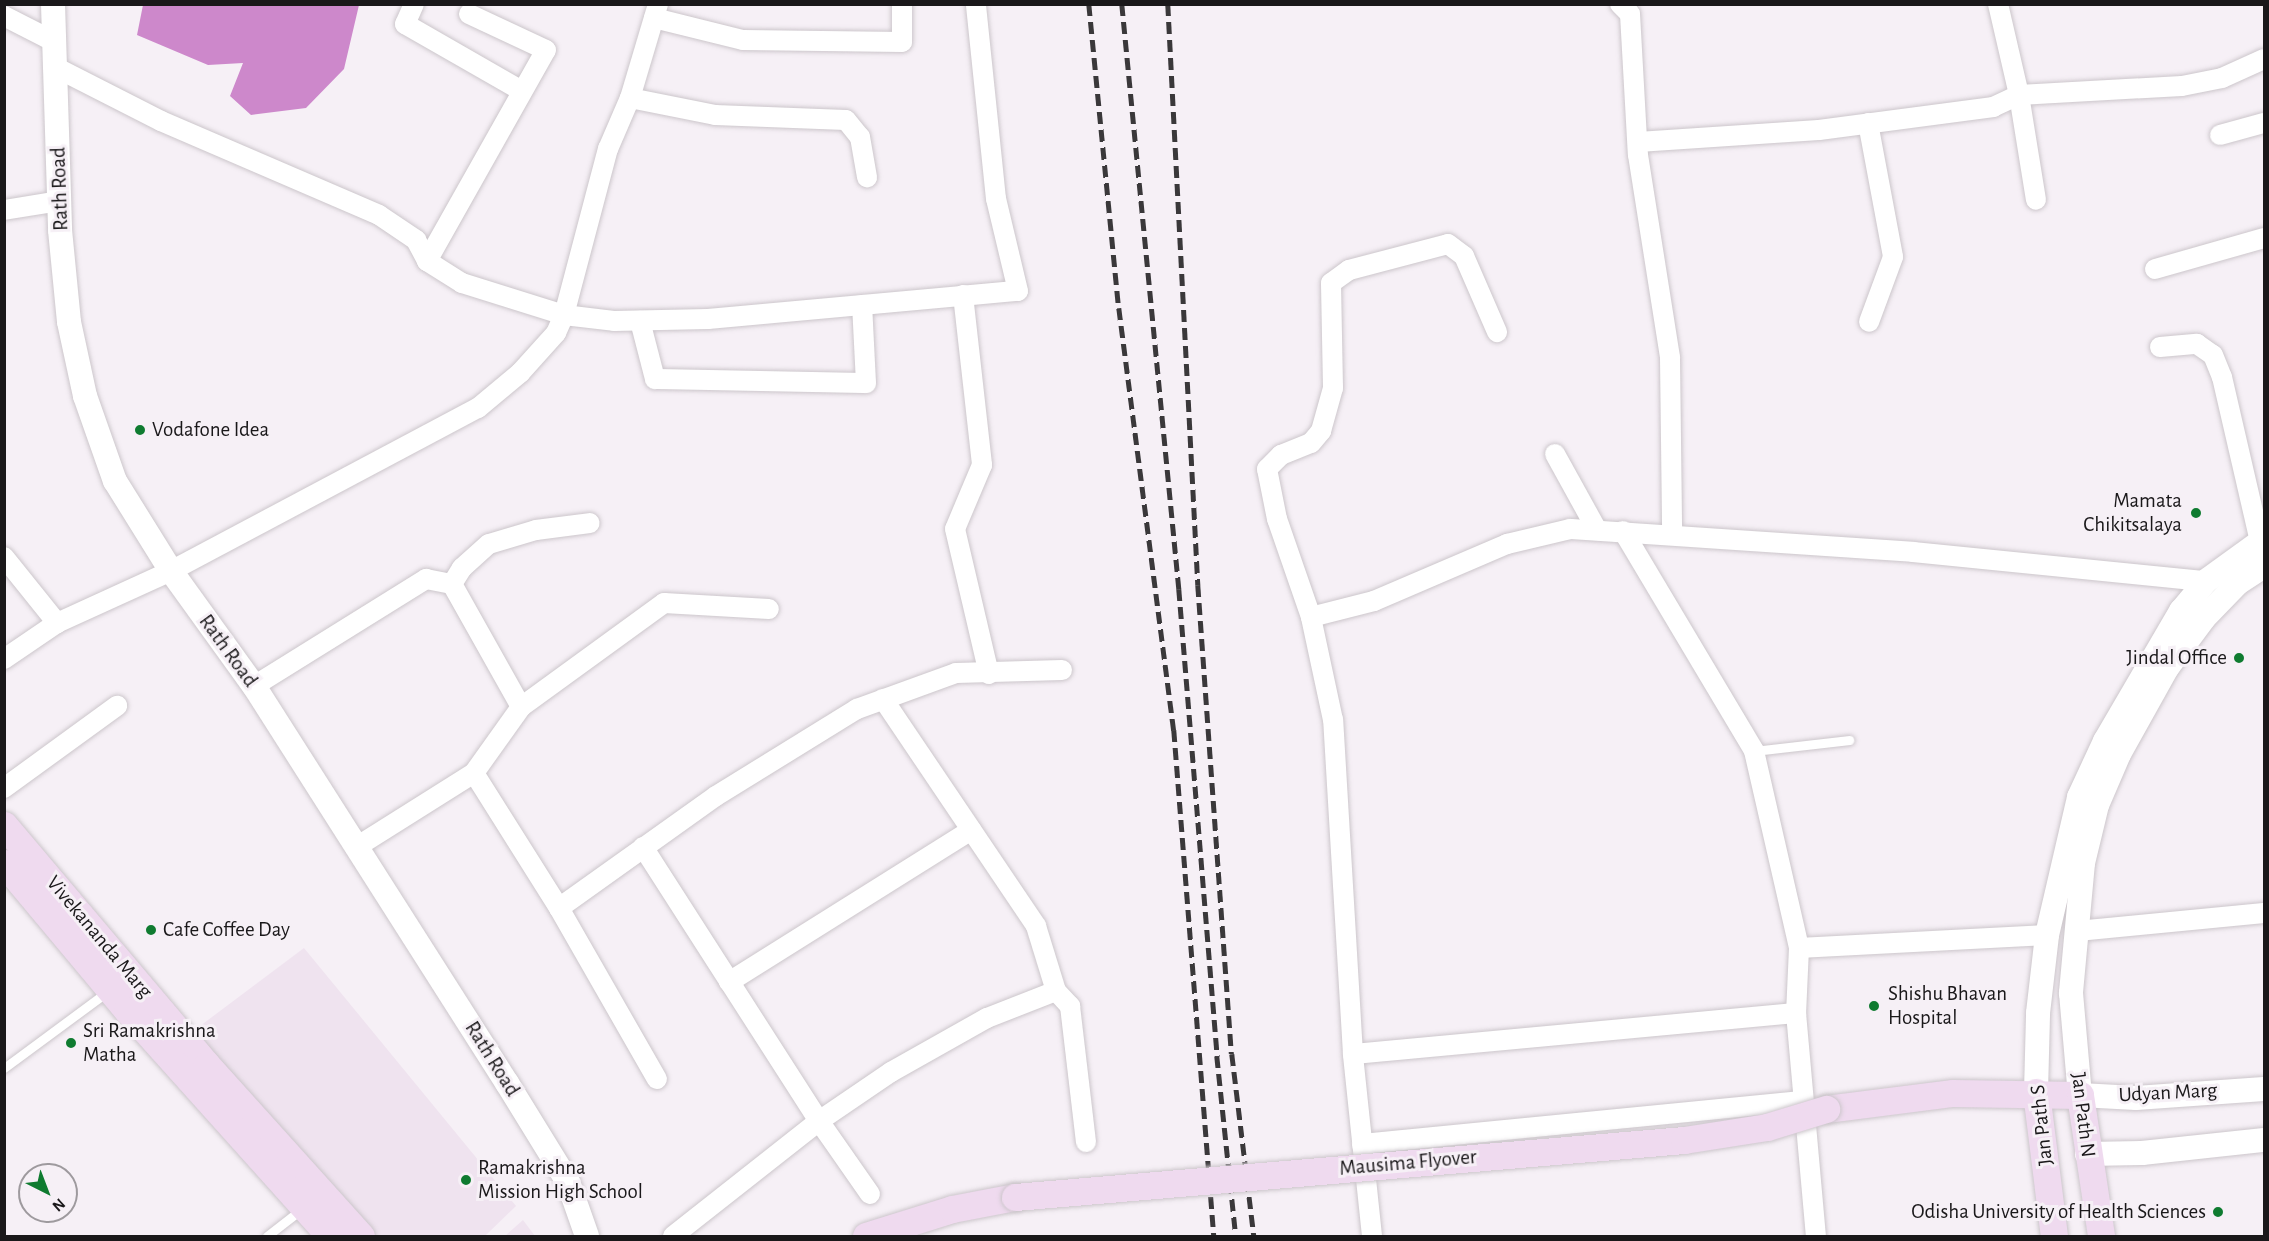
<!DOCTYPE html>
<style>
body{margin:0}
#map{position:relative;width:2269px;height:1241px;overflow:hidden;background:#f6f0f6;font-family:"Alegreya Sans",sans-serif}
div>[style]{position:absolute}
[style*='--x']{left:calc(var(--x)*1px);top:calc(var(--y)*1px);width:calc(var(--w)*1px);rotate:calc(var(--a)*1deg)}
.built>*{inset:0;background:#efe3ef}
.water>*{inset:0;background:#cd88cb}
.roads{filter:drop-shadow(0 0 2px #ccc6cb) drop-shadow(0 0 2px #ccc6cb)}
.service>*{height:9px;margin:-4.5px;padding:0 4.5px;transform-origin:4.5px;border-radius:4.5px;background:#fff}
.minor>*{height:20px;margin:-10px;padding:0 10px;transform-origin:10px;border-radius:10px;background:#fff}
.tertiary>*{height:24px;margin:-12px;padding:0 12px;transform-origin:12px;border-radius:12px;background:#fff}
.secondary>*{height:27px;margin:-13.5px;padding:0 13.5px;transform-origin:13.5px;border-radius:13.5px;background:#efdaef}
.rail>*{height:4.5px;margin-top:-2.25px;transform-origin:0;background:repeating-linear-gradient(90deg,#3a383a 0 12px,transparent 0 18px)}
.bridges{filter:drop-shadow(0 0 2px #ccc6cb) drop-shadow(0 0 2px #ccc6cb)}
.secondary-bridge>*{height:27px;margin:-13.5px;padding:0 13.5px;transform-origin:13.5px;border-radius:13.5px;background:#efdaef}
.dots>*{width:16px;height:16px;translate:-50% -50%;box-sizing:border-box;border:3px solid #f6f0f6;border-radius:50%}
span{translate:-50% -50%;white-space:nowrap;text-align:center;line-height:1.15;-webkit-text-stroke:6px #f6f0f6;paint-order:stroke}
.street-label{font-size:21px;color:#1a181a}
.poi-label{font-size:21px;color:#1a181a}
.left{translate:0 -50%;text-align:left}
.right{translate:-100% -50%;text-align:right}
.frame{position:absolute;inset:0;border:6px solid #1a181a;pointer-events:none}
.north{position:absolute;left:18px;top:1163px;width:60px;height:60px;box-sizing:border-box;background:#f6f0f6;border:2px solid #9e9a9e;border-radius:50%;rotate:138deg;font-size:16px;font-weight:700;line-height:24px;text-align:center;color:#1a181a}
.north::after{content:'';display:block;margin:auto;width:21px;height:27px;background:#0f7b30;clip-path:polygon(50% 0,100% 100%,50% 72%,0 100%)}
</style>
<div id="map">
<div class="built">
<div style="clip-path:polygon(304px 948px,516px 1206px,485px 1236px,375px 1236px,192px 1032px)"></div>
<div style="clip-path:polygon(523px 1220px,535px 1236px,505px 1236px)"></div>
</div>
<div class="water">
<div style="clip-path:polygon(143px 5px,143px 4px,359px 5px,344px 69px,306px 108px,251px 115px,230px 96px,243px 63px,208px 65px,137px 35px)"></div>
</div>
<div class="roads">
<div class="service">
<div style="--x:1754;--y:751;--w:96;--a:-6.6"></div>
<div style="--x:4;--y:1068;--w:129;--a:-36.5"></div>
<div style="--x:267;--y:1236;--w:46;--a:-37.9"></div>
</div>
<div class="minor">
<div style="--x:414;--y:4;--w:22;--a:114"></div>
<div style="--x:405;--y:24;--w:135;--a:29.8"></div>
<div style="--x:1620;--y:4;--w:14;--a:45"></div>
<div style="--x:1630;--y:14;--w:141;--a:86.8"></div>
<div style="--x:1638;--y:155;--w:206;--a:81"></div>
<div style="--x:1670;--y:358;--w:175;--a:89.3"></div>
<div style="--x:1998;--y:4;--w:93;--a:77"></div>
<div style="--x:2019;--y:95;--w:106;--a:80.8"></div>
<div style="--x:4;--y:16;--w:55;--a:27"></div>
<div style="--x:654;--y:18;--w:92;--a:13.9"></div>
<div style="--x:743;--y:40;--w:159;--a:0.7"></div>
<div style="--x:902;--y:42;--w:38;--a:-90"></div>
<div style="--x:55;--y:67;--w:119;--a:27"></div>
<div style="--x:161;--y:121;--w:237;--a:23.3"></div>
<div style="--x:379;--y:215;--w:45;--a:34"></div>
<div style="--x:416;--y:240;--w:24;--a:62"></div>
<div style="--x:427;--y:261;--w:41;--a:32.2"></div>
<div style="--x:462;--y:283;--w:107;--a:17.4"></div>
<div style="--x:564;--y:315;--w:50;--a:6.8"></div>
<div style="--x:614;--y:321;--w:94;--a:-1.2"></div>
<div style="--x:708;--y:319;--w:311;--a:-5.2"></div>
<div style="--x:1018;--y:291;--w:95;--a:-103.4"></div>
<div style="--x:996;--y:199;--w:196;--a:-95.9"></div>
<div style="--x:630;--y:98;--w:87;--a:11.3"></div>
<div style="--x:715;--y:115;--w:131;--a:2.2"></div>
<div style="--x:846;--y:120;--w:22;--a:51"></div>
<div style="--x:860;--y:137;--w:41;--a:80.1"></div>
<div style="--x:1868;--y:123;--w:136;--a:79.4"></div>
<div style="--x:1893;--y:257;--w:69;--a:110.3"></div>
<div style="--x:2220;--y:135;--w:46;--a:-15.3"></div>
<div style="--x:1638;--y:142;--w:181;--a:-3.8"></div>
<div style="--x:1819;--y:130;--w:176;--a:-7.5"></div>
<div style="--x:1993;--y:107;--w:29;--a:-25"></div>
<div style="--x:2019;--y:95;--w:163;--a:-3.2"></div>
<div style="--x:2182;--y:86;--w:41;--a:-11.3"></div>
<div style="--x:2222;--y:78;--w:46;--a:-24.3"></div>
<div style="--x:4;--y:210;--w:57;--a:-9.1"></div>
<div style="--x:427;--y:261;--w:242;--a:-60.6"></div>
<div style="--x:546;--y:50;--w:85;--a:-154.9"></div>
<div style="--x:2155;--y:269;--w:113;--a:-15.9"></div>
<div style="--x:963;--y:295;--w:171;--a:83.6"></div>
<div style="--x:982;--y:465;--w:69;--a:112.9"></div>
<div style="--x:955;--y:529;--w:149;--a:76.8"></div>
<div style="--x:640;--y:321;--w:60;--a:75.5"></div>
<div style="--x:655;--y:379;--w:211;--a:1.1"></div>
<div style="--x:866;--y:383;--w:78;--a:-92.9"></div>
<div style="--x:2160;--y:347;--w:37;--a:-5"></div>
<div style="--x:2197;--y:344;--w:19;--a:35"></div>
<div style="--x:2213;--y:355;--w:24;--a:68"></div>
<div style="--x:2222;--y:377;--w:169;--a:77"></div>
<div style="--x:2260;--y:542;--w:6;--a:51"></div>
<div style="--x:1555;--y:454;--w:87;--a:61.1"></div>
<div style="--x:1623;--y:531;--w:256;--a:59.2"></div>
<div style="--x:1754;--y:751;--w:202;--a:77.1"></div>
<div style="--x:1799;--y:948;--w:65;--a:92.6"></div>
<div style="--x:1796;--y:1013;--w:224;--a:84.9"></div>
<div style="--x:4;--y:557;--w:85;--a:51.2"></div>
<div style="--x:57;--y:623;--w:64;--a:145.8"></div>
<div style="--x:452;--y:584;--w:19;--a:-58"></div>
<div style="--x:462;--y:568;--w:36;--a:-42"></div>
<div style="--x:489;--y:544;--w:49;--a:-16.6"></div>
<div style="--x:536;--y:530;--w:54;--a:-7.4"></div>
<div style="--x:1311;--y:617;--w:104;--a:-109.1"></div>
<div style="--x:1277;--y:519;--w:51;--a:-101.3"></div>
<div style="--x:1267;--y:469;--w:20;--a:-45"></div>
<div style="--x:1281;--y:455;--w:32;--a:-22"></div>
<div style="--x:1311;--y:443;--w:16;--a:-50"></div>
<div style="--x:1321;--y:431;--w:45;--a:-74.4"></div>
<div style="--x:1333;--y:388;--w:105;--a:-91.1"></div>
<div style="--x:1331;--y:283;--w:22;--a:-36"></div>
<div style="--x:1349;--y:270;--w:102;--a:-14.7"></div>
<div style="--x:1448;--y:244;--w:20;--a:37"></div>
<div style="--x:1464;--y:256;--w:83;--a:66.5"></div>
<div style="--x:57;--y:623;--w:125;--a:-24.5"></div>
<div style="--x:171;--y:571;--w:348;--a:-28"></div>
<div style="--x:478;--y:408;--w:55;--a:-39.8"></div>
<div style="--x:520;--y:373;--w:54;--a:-48"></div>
<div style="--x:556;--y:333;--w:20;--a:-66"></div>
<div style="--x:564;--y:315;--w:172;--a:-75.2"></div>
<div style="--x:608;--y:149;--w:56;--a:-66.7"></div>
<div style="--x:630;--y:98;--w:98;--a:-73.4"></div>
<div style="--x:254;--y:686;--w:203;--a:-31.9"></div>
<div style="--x:426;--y:579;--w:26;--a:11"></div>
<div style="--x:452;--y:584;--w:141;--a:60.7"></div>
<div style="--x:521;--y:707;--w:81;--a:125.5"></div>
<div style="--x:883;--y:699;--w:274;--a:56"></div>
<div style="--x:1036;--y:926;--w:68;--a:72.9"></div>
<div style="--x:521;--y:707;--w:177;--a:-36"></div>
<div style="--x:664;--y:603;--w:105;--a:3.3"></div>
<div style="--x:4;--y:788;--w:140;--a:-36"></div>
<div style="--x:358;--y:846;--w:137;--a:-32.2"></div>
<div style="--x:474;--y:773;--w:160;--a:57.8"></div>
<div style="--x:559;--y:908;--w:193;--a:-35.5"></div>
<div style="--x:716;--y:796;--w:166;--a:-31.7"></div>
<div style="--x:857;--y:709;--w:105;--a:-20"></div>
<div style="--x:956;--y:673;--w:106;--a:-1.6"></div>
<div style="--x:643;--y:847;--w:326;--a:57.3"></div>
<div style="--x:819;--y:1121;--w:89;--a:55.1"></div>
<div style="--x:559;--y:908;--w:197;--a:60.2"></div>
<div style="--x:2077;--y:931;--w:188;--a:-5.5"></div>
<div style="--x:1799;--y:948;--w:248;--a:-3"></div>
<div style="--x:729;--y:982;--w:286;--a:-32.1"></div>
<div style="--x:1353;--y:1054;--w:445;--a:-5.3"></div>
<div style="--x:1362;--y:1144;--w:442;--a:-5.6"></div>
<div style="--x:673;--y:1236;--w:186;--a:-38.2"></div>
<div style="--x:819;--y:1121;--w:87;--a:-34.2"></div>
<div style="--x:891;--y:1072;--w:110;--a:-29.4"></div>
<div style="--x:987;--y:1018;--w:74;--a:-21.4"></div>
<div style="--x:1056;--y:991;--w:21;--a:47"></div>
<div style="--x:1070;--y:1006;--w:137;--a:83.3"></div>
<div style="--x:1372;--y:1236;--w:183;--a:-96"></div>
<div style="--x:1353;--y:1054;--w:335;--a:-93.4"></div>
<div style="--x:1333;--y:720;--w:105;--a:-102.1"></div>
<div style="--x:1311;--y:617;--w:65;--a:-14.3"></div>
<div style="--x:1374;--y:601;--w:145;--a:-23.2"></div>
<div style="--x:1507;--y:544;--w:65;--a:-13.4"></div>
<div style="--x:1570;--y:529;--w:344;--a:3.8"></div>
<div style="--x:1913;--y:552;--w:294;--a:5.7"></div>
</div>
<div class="tertiary">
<div style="--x:53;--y:4;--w:226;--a:88.2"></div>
<div style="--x:60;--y:230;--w:92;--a:84.4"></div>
<div style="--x:69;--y:322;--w:76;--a:77.8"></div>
<div style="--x:85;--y:396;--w:90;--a:70.6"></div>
<div style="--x:115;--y:481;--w:106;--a:58.1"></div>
<div style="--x:171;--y:571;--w:142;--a:54.2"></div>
<div style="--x:254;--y:686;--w:471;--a:57.5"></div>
<div style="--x:507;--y:1083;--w:116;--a:58.4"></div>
<div style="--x:568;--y:1182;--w:57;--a:70.6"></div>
<div style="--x:2264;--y:566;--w:31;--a:147"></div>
<div style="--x:2238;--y:583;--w:49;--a:134.2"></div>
<div style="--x:2204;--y:618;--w:62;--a:126.5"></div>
<div style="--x:2167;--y:668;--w:98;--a:119.2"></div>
<div style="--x:2119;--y:754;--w:56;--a:113.3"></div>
<div style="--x:2097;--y:805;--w:60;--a:103.6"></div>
<div style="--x:2083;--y:863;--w:131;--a:95.3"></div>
<div style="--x:2071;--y:993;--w:102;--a:85"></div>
<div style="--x:2080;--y:1095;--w:56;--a:3.1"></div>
<div style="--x:2136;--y:1098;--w:128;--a:-4"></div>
<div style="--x:2036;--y:1092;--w:79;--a:-88.5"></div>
<div style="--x:2038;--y:1013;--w:79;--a:-83.4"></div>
<div style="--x:2047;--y:935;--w:142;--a:-76.9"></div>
<div style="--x:2079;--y:797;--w:62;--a:-65.1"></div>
<div style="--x:2105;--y:741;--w:151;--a:-59.7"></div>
<div style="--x:2181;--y:611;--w:39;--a:-50"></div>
<div style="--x:2206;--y:581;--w:72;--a:-35.9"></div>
<div style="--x:2087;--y:1154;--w:55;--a:-1"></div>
<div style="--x:2142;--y:1153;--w:123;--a:-6.1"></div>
</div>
<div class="secondary">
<div style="--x:4;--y:825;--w:314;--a:49.8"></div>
<div style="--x:207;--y:1065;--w:230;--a:48"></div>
<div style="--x:4;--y:863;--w:192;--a:50.1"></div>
<div style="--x:127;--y:1010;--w:304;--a:48.1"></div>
<div style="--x:2036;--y:1092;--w:145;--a:82.9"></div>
<div style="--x:1826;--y:1109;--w:128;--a:-7.2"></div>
<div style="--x:1953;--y:1093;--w:127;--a:0.9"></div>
<div style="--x:2080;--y:1095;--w:143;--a:81.5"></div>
<div style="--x:866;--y:1236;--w:90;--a:-17.4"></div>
<div style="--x:952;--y:1209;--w:64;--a:-10.8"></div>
</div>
</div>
<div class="rail">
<div style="--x:1089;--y:4;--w:305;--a:84.4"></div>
<div style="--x:1119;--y:308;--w:426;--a:82.6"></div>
<div style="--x:1174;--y:730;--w:508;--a:85.48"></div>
<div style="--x:1122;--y:4;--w:588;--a:84.43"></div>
<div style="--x:1179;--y:589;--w:469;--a:85.3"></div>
<div style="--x:1217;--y:1056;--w:181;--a:84"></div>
<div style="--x:1168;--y:4;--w:582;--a:87.04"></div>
<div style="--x:1198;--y:585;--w:470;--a:85.9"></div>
<div style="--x:1232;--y:1054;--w:183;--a:83.1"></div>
</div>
<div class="bridges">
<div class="secondary-bridge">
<div style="--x:1015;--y:1197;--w:671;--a:-4.87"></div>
<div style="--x:1684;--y:1140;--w:84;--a:-8.9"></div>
<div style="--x:1767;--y:1127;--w:62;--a:-17"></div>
</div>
</div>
<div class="dots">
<div style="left:140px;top:430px;background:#0f7b30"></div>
<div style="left:2196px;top:513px;background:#0f7b30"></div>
<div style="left:2239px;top:658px;background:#0f7b30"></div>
<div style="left:151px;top:930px;background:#0f7b30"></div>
<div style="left:1874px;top:1006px;background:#0f7b30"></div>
<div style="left:71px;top:1043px;background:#0f7b30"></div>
<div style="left:466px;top:1180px;background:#0f7b30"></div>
<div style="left:2218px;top:1212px;background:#0f7b30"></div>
</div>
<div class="street-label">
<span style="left:60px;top:189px;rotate:-92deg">Rath Road</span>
<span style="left:228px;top:651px;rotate:54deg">Rath Road</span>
<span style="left:99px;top:937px;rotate:50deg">Vivekananda Marg</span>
<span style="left:492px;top:1059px;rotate:58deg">Rath Road</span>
<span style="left:2168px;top:1093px;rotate:-3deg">Udyan Marg</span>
<span style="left:2083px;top:1115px;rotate:83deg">Jan Path N</span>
<span style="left:2042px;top:1125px;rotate:-96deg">Jan Path S</span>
<span style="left:1408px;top:1163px;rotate:-5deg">Mausima Flyover</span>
</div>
<div class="poi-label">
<span class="left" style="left:152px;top:430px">Vodafone Idea</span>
<span class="right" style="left:2182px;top:513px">Mamata<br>Chikitsalaya</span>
<span class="right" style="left:2227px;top:658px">Jindal Office</span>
<span class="left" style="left:163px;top:930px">Cafe Coffee Day</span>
<span class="left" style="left:1888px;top:1006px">Shishu Bhavan<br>Hospital</span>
<span class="left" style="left:83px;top:1043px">Sri Ramakrishna<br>Matha</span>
<span class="left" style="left:478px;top:1180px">Ramakrishna<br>Mission High School</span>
<span class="right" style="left:2206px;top:1212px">Odisha University of Health Sciences</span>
</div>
<div class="frame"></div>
<div class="north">N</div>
</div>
